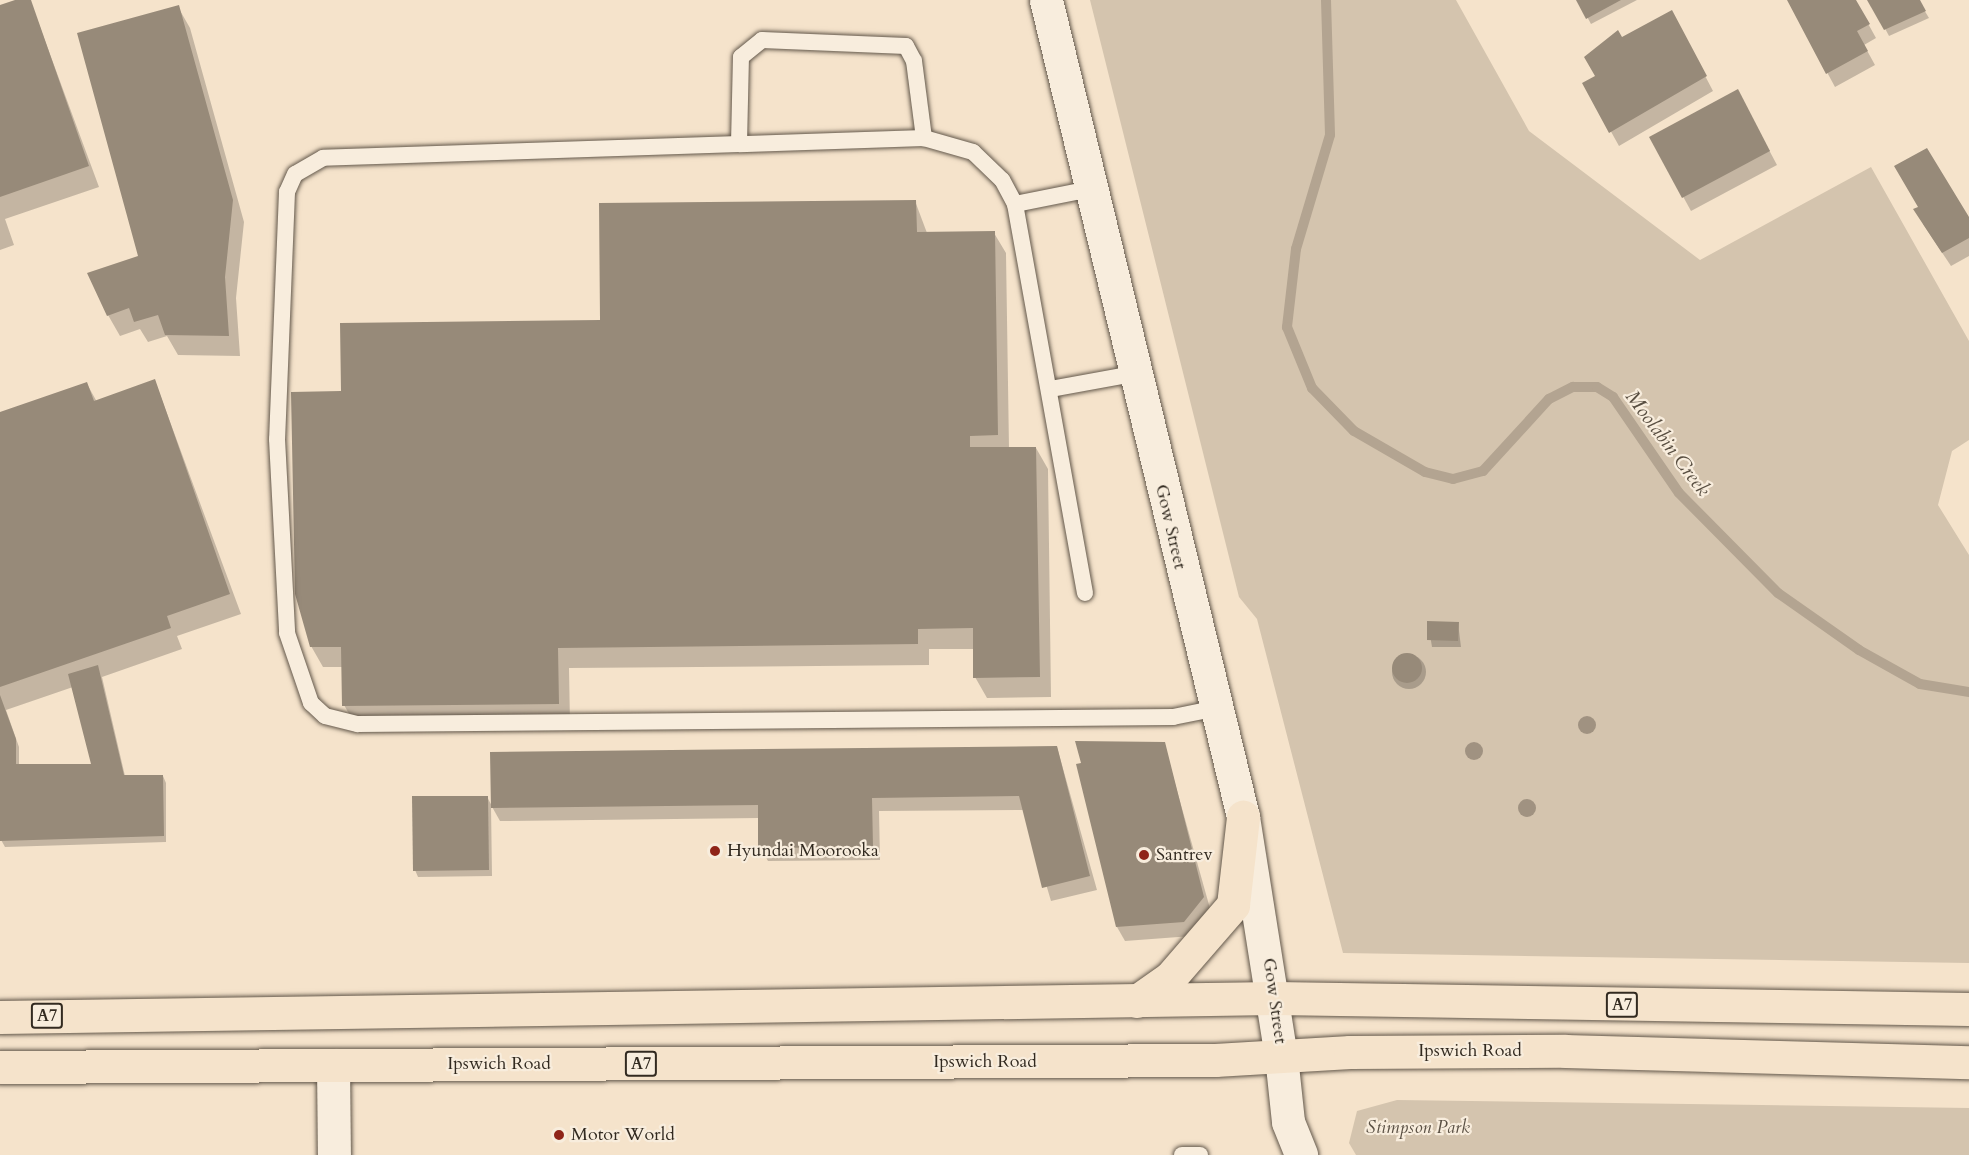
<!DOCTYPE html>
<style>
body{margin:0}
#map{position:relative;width:1969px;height:1155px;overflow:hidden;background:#f5e3cb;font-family:Cardo,serif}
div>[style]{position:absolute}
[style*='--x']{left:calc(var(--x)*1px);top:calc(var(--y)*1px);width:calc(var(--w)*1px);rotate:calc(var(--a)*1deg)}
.green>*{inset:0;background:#d4c4ae}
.shadow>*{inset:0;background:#0003}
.round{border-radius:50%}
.stream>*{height:10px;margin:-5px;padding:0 5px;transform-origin:5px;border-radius:5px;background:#b3a491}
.building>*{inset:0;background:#978a79}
.roads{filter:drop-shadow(0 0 2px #63584b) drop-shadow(0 0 2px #63584b)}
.lane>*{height:16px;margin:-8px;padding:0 8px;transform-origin:8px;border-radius:8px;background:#f8eddd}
.street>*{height:33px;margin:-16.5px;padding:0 16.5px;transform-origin:16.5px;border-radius:16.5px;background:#f8eddd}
.secondary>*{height:33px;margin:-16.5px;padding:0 16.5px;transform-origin:16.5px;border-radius:16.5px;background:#f8eddd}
.highway>*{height:33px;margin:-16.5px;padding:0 16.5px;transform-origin:16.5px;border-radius:16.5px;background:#f5e3cb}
.trees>*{width:18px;height:18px;margin:-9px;border-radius:50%;background:#a09281}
.dots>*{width:16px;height:16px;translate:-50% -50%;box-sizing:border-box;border:3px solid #f8eddd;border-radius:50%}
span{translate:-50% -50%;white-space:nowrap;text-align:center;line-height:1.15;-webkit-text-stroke:4.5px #f8eddd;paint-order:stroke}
.shield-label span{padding:2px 4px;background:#f8eddd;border:2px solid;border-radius:4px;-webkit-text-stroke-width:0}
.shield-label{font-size:16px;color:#322a20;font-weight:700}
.street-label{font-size:18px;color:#322a20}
.poi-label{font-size:18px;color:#322a20}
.left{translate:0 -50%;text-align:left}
.park-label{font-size:18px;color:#5a5044;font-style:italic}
.water-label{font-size:20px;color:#594f42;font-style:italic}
</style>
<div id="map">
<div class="green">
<div style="clip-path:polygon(1090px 0,1456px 0,1529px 131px,1700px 260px,1871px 167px,1969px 341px,1969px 440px,1952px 451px,1938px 505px,1969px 555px,1969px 963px,1343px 953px,1257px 619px,1239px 597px)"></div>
<div style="clip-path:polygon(1397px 1100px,1969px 1108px,1969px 1155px,1356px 1155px,1349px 1143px,1357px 1111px)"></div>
</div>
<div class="shadow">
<div style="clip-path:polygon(30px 0,99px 187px,5px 219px,14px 245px,0 250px,0 6px)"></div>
<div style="clip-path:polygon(1578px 0,1637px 0,1591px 24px)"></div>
<div style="clip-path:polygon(1788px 0,1855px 0,1876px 38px,1864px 45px,1875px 65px,1835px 87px)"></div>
<div style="clip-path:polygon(1870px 0,1918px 0,1929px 18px,1889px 36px)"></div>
<div style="clip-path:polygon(178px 7px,190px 28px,244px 222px,236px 298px,240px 356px,178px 355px,167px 336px,148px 342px,140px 329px,120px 336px,108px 315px,140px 257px)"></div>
<div style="clip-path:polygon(1679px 26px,1713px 91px,1619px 146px,1584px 83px,1597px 77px,1621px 39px)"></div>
<div style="clip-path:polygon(1745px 105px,1777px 165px,1691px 211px,1651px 138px)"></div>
<div style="clip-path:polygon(915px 201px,927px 233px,994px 233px,1006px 253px,1009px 448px,1036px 448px,1048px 469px,1051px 697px,987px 698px,975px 677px,975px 649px,929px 649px,929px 665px,569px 668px,570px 724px,356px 726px,344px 705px,343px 667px,323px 667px,311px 646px,342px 393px,602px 322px)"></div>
<div style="clip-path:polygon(1923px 224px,1969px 226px,1969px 256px,1951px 266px)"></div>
<div style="clip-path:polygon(evenodd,155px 381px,241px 614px,177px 636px,182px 649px,102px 677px,125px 776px,163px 776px,166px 783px,166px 842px,5px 847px,0 838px,0 414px,87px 384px,97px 402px,155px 381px,73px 687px,93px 765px,19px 766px,19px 747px,6px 710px,73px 687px)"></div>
<div style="clip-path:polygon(1428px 623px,1458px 623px,1461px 647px,1432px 647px)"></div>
<div class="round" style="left:1392px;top:655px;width:34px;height:34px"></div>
<div style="clip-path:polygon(1164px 744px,1211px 912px,1192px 936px,1125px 941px,1117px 927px)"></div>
<div style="clip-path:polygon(1057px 747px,1097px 890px,1051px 901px,1024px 810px,879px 811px,880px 860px,768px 861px,760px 847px,759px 818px,500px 821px,491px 805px,492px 876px,418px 877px,415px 870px,487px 797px,492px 806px)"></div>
</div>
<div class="stream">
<div style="--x:1326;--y:0;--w:135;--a:88.3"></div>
<div style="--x:1330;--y:135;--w:119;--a:106.6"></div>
<div style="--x:1296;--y:249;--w:79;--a:96.6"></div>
<div style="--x:1287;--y:327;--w:66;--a:67.7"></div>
<div style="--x:1312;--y:388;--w:60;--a:45.7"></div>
<div style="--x:1354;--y:431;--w:82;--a:30"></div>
<div style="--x:1425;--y:472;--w:29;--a:14"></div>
<div style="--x:1453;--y:479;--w:31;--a:-15"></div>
<div style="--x:1483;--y:471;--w:98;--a:-47.5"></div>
<div style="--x:1549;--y:399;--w:27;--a:-27"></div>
<div style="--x:1573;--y:387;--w:24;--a:0"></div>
<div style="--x:1597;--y:387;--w:19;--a:32"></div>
<div style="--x:1613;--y:397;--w:116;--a:55.5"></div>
<div style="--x:1679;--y:493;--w:141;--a:45.3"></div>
<div style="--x:1778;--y:593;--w:99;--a:35.1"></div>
<div style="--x:1859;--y:650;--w:70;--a:29.1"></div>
<div style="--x:1920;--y:684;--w:50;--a:9.3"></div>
</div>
<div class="building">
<div style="clip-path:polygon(15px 0,31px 0,89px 166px,0 197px,0 5px)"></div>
<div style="clip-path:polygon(1576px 0,1621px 0,1586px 19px)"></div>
<div style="clip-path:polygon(1787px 0,1856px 0,1870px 24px,1857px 31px,1868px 51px,1826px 74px)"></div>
<div style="clip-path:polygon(1867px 0,1920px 0,1926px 11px,1884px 30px)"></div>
<div style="clip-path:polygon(179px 5px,233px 200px,225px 277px,229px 336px,165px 335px,158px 315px,134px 322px,129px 308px,107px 316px,87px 273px,138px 256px,77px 33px)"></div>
<div style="clip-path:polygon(1672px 10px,1707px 76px,1609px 133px,1582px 83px,1595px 76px,1584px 57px,1618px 30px,1622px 37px)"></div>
<div style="clip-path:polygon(1738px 89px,1770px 151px,1682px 198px,1649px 137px)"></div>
<div style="clip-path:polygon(1927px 148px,1969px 217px,1969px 238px,1942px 253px,1913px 209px,1918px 207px,1894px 166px)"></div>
<div style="clip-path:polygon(916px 200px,917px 232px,995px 231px,998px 435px,970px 436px,970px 447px,1036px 447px,1040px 677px,973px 678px,973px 628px,918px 629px,918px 644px,558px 648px,559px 704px,342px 706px,341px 647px,310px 647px,295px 594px,291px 392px,341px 391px,340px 323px,600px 320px,599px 203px)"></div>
<div style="clip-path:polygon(155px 379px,230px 594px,167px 616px,171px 628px,0 687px,0 412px,87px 382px,94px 401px)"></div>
<div style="clip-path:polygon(1427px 621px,1459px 622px,1458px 641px,1427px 640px)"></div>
<div class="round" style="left:1392px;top:653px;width:30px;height:30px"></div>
<div style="clip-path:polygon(98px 665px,124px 775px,163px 775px,164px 836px,0 841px,0 695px,16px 739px,16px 764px,91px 764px,68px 674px)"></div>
<div style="clip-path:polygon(1075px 741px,1165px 742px,1204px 897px,1184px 922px,1116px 927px,1076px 764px,1081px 763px)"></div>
<div style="clip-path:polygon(1057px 746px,1090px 876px,1042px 888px,1019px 796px,872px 798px,873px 847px,758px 848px,758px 805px,491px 808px,490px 752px)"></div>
<div style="clip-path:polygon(412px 796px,488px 796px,489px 870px,413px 871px)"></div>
</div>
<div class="roads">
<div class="lane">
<div style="--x:739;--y:144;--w:87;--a:-88.7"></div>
<div style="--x:741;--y:57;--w:27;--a:-39"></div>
<div style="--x:762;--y:40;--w:144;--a:2.4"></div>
<div style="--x:906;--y:46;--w:17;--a:62"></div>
<div style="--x:914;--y:61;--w:78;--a:82.6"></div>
<div style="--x:1015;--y:204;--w:76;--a:-11.3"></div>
<div style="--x:1051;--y:389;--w:83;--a:-10.4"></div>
<div style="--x:1085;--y:593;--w:395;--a:-100.2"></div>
<div style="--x:1015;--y:204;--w:27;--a:-118"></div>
<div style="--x:1002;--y:180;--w:40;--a:-136"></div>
<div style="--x:973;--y:152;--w:51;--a:-164.1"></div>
<div style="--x:924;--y:138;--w:185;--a:178.1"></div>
<div style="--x:739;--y:144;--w:416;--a:178.1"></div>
<div style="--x:323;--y:158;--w:32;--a:150"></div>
<div style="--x:295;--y:174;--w:20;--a:114"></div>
<div style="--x:287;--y:192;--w:247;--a:92.3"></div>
<div style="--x:277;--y:439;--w:194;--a:87"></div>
<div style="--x:287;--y:633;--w:74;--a:71.1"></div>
<div style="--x:311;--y:703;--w:19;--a:43"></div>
<div style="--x:325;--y:716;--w:34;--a:14"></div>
<div style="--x:358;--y:724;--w:815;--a:-0.49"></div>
<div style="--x:1173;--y:717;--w:41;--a:-11.3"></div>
<div style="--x:1182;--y:1155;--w:18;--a:0"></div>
</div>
<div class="street">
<div style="--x:1281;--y:1056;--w:66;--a:83.9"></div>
<div style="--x:1288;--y:1122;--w:35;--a:68"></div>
<div style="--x:333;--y:1065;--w:90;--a:89.4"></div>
</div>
<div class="secondary">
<div style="--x:1046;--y:0;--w:840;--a:76.44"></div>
<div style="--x:1243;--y:817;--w:242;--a:81"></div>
</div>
<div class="highway">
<div style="--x:1137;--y:1001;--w:39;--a:-35"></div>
<div style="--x:1169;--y:979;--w:98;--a:-49.1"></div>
<div style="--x:1233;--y:905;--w:89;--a:-83.5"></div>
<div style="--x:0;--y:1017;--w:1275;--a:-0.85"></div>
<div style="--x:1275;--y:998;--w:694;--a:0.91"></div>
<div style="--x:0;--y:1067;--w:1215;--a:-0.33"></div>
<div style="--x:1215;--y:1060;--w:135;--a:-3.4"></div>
<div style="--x:1350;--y:1052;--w:215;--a:-0.3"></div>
<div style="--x:1565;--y:1051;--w:404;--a:1.6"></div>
</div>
</div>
<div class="trees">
<div style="left:1587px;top:725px"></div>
<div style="left:1474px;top:751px"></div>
<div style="left:1527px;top:808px"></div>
</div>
<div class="dots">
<div style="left:715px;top:851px;background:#8f2418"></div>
<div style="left:1144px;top:855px;background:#8f2418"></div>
<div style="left:559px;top:1135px;background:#8f2418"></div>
</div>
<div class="shield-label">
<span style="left:1622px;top:1005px">A7</span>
<span style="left:47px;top:1016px">A7</span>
<span style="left:641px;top:1064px">A7</span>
</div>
<div class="street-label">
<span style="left:1170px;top:527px;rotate:77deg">Gow Street</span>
<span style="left:1274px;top:1001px;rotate:82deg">Gow Street</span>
<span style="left:1470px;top:1051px">Ipswich Road</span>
<span style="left:985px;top:1062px">Ipswich Road</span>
<span style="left:499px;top:1064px">Ipswich Road</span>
</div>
<div class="poi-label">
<span class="left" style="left:727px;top:851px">Hyundai Moorooka</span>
<span class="left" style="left:1156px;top:855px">Santrev</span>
<span class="left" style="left:571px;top:1135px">Motor World</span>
</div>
<div class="park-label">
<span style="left:1418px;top:1128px">Stimpson Park</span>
</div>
<div class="water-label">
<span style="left:1668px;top:443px;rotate:53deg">Moolabin Creek</span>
</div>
</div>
